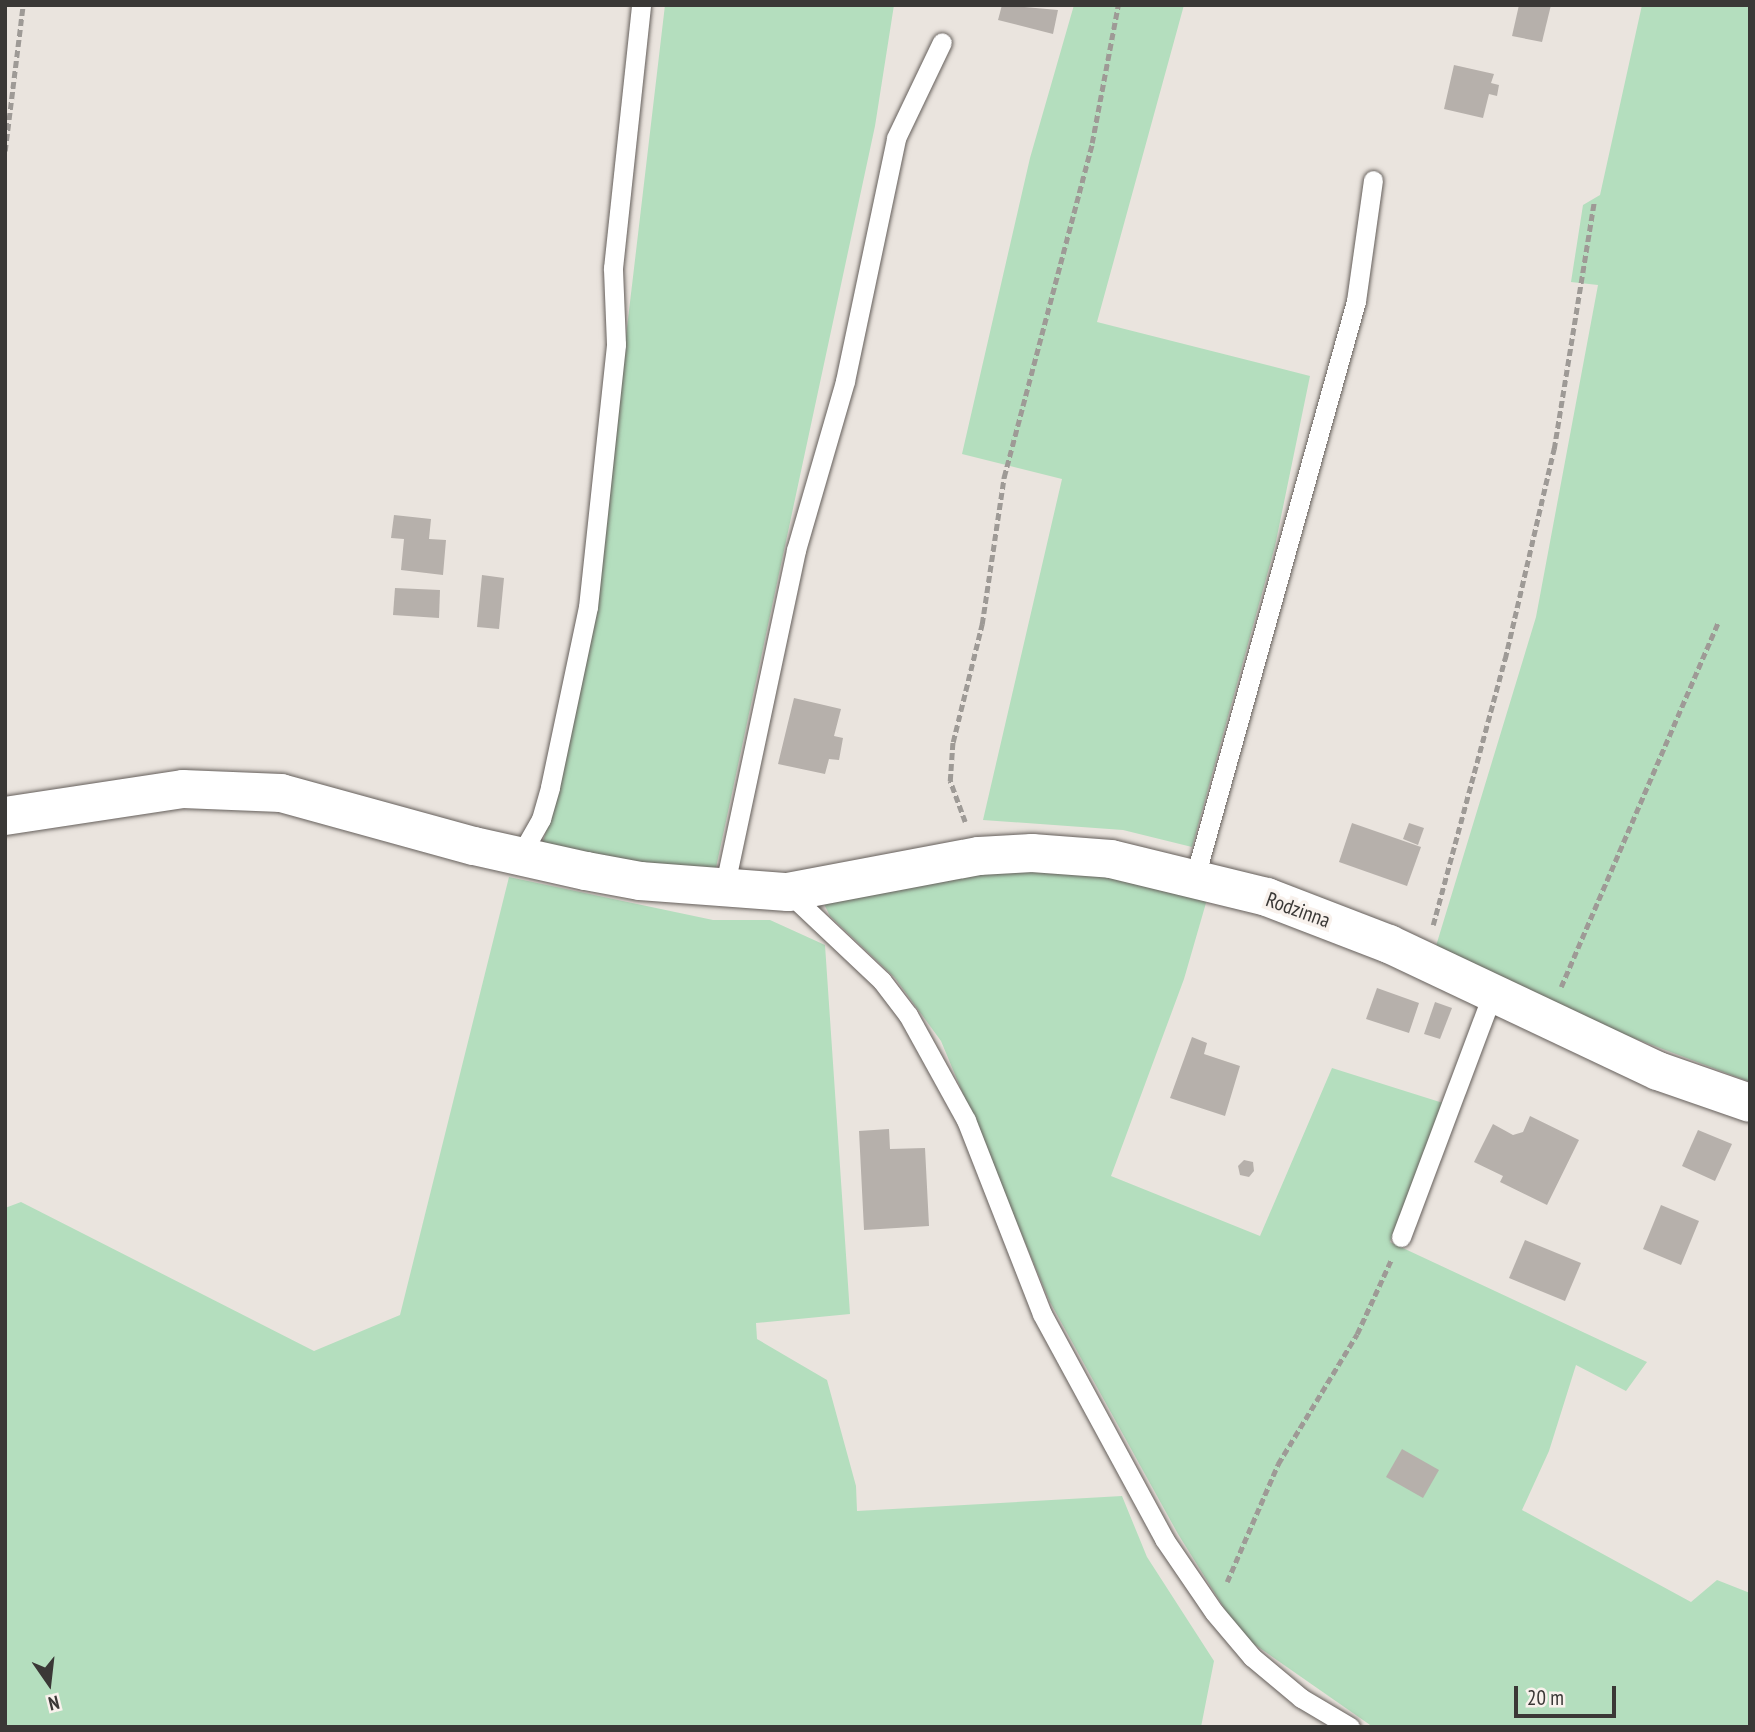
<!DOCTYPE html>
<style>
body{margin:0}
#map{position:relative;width:1755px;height:1732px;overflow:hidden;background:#eae4de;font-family:"PT Sans Narrow",sans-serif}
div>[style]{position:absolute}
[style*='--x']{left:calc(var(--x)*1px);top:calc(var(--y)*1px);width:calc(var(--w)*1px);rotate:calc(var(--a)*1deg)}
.green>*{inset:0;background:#b4debe}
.building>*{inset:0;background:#b6b0ab}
.path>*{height:4.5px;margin-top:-2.25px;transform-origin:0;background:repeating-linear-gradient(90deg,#9e9a96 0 7px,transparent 0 10.5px)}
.roads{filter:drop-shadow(0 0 2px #655f5b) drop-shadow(0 0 2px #655f5b)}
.service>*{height:19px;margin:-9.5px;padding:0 9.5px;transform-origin:9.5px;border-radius:9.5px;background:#fff}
.minor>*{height:38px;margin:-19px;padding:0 19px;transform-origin:19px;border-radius:19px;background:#fff}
span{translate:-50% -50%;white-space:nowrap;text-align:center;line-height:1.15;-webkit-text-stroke:7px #f8f1ec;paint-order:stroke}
.street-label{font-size:21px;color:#3a3836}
.frame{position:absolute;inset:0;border:7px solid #3a3836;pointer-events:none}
.north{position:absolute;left:14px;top:1648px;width:70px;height:70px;-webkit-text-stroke:5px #f8f1ec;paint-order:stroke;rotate:166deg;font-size:19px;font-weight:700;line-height:28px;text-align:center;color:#3a3836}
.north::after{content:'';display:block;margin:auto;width:24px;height:32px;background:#3a3836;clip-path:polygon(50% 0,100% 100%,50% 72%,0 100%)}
.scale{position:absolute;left:1514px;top:1686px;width:102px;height:32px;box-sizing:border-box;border:4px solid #3a3836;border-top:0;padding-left:9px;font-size:21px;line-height:24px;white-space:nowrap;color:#3a3836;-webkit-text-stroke:5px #f8f1ec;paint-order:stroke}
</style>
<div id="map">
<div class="green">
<div style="clip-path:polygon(665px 5px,894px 5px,875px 126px,714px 877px,542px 845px,558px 791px,594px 608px)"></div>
<div style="clip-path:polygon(1074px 5px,1184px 5px,1097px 322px,1310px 376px,1275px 546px,1192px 847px,1123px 830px,983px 820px,1062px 479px,962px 454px,1030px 158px)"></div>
<div style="clip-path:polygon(1642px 5px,1750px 5px,1750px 1082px,1586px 1020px,1436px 946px,1536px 617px,1598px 285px,1571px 282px,1583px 205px,1600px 195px)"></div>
<div style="clip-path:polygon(1016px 866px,1128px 874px,1208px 896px,1184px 979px,1111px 1176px,1260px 1236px,1332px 1068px,1443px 1103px,1390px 1242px,1647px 1362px,1626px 1391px,1576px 1365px,1549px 1451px,1522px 1510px,1691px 1602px,1717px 1580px,1750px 1593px,1750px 1727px,1373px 1727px,1241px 1635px,1178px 1534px,1050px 1302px,941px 1041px,895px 978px,830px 916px,823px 902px)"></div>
<div style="clip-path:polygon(509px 877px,713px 920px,770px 920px,825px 945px,850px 1314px,756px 1323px,757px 1339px,827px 1380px,856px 1486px,857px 1511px,1122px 1496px,1147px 1557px,1214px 1661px,1201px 1727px,5px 1727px,5px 1208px,21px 1202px,314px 1351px,400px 1315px)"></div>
</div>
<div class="building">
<div style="clip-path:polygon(1002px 5px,1058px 10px,1053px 34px,998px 20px)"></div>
<div style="clip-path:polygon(1519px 5px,1551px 5px,1542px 42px,1512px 36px)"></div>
<div style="clip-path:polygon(1454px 65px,1494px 74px,1491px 83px,1499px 85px,1497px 96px,1489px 94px,1483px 118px,1444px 109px)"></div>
<div style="clip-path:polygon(394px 515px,431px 519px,429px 539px,446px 540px,443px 575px,401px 570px,404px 539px,391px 538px)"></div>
<div style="clip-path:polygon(482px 575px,504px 578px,499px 629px,477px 627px)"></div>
<div style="clip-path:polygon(395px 588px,440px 590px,439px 618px,393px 615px)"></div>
<div style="clip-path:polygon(794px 698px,841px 709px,834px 736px,843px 738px,839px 760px,829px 759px,825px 774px,778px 764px)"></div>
<div style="clip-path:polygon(1352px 823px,1421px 847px,1407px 886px,1339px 862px)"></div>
<div style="clip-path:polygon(1409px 823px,1424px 828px,1418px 845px,1403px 839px)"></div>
<div style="clip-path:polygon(1377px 988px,1419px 1003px,1409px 1033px,1366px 1019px)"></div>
<div style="clip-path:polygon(1435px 1002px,1452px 1008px,1440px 1039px,1424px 1034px)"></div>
<div style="clip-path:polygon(1192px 1037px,1207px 1043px,1204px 1054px,1240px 1066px,1225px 1116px,1170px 1098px)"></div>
<div style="clip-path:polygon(1530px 1116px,1579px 1140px,1547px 1205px,1500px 1182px,1503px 1176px,1474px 1162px,1493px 1124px,1513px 1135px,1523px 1132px)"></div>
<div style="clip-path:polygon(889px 1129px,890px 1149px,925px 1148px,929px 1226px,864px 1230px,859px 1131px)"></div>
<div style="clip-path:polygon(1698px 1130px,1732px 1144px,1715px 1181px,1682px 1166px)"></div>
<div style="clip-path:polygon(1244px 1160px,1253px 1162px,1254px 1171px,1249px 1177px,1240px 1175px,1238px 1166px)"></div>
<div style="clip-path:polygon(1661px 1205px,1699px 1221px,1681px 1265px,1643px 1249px)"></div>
<div style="clip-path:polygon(1525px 1240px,1581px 1263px,1565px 1301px,1509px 1278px)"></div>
<div style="clip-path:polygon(1402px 1449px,1439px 1470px,1423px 1498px,1386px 1477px)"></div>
</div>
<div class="path">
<div style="--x:5;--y:151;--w:147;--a:-83"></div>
<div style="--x:965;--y:822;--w:44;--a:-110.1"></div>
<div style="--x:950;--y:781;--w:39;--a:-86"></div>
<div style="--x:953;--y:742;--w:122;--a:-76.2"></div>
<div style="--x:982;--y:624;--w:149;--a:-81.5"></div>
<div style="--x:1004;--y:477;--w:345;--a:-75.2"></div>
<div style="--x:1092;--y:143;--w:140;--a:-79.3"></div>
<div style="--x:1433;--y:925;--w:276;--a:-74.9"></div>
<div style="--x:1505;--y:659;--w:216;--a:-76.9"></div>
<div style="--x:1554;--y:449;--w:250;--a:-80.8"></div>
<div style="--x:1561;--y:987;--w:396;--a:-66.7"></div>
<div style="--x:1227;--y:1582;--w:129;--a:-66.6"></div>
<div style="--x:1278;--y:1464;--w:152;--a:-58.7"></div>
<div style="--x:1357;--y:1334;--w:81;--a:-65.3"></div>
</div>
<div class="roads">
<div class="service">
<div style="--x:520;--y:856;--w:43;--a:-60.4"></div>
<div style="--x:541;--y:819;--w:33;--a:-74"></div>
<div style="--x:550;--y:787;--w:184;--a:-78.1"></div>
<div style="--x:588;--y:607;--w:264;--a:-83.9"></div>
<div style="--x:616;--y:344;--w:76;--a:-92.3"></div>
<div style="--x:613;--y:268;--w:264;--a:-83.9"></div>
<div style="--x:1195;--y:877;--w:598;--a:-74.38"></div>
<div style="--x:1356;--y:301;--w:122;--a:-82"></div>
<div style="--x:724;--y:889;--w:347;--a:-78"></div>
<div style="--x:796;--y:550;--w:176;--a:-73.8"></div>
<div style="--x:845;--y:381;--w:248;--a:-78.1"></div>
<div style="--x:896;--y:138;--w:106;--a:-64.4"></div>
<div style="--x:788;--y:892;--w:129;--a:43.4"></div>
<div style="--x:882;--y:981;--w:43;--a:52.6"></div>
<div style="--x:908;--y:1015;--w:120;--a:61.1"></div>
<div style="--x:966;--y:1120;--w:208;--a:68.6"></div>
<div style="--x:1042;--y:1314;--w:256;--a:61.5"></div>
<div style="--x:1164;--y:1539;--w:88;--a:55.6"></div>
<div style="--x:1214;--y:1612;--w:59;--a:49.8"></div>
<div style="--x:1252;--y:1657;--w:64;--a:39.9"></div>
<div style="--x:1301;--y:1698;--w:57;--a:30.6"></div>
<div style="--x:1401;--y:1237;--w:262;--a:-69.4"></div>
</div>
<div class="minor">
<div style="--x:5;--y:816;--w:180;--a:-8.6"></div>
<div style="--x:183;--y:789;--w:98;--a:2.3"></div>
<div style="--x:281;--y:793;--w:200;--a:15.4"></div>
<div style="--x:474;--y:846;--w:115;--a:12.6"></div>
<div style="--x:586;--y:871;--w:55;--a:10.5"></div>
<div style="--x:640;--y:881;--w:148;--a:4.3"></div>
<div style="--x:788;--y:892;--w:194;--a:-10.7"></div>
<div style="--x:979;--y:856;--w:53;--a:-3.2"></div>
<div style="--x:1032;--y:853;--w:79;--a:4.3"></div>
<div style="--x:1111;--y:859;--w:161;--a:13.7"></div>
<div style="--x:1267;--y:897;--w:131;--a:21.1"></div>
<div style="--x:1389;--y:944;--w:297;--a:25.3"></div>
<div style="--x:1658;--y:1071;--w:97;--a:19.2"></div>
</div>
</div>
<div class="street-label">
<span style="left:1298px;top:910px;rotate:20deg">Rodzinna</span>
</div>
<div class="frame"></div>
<div class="north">N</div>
<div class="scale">20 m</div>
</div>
